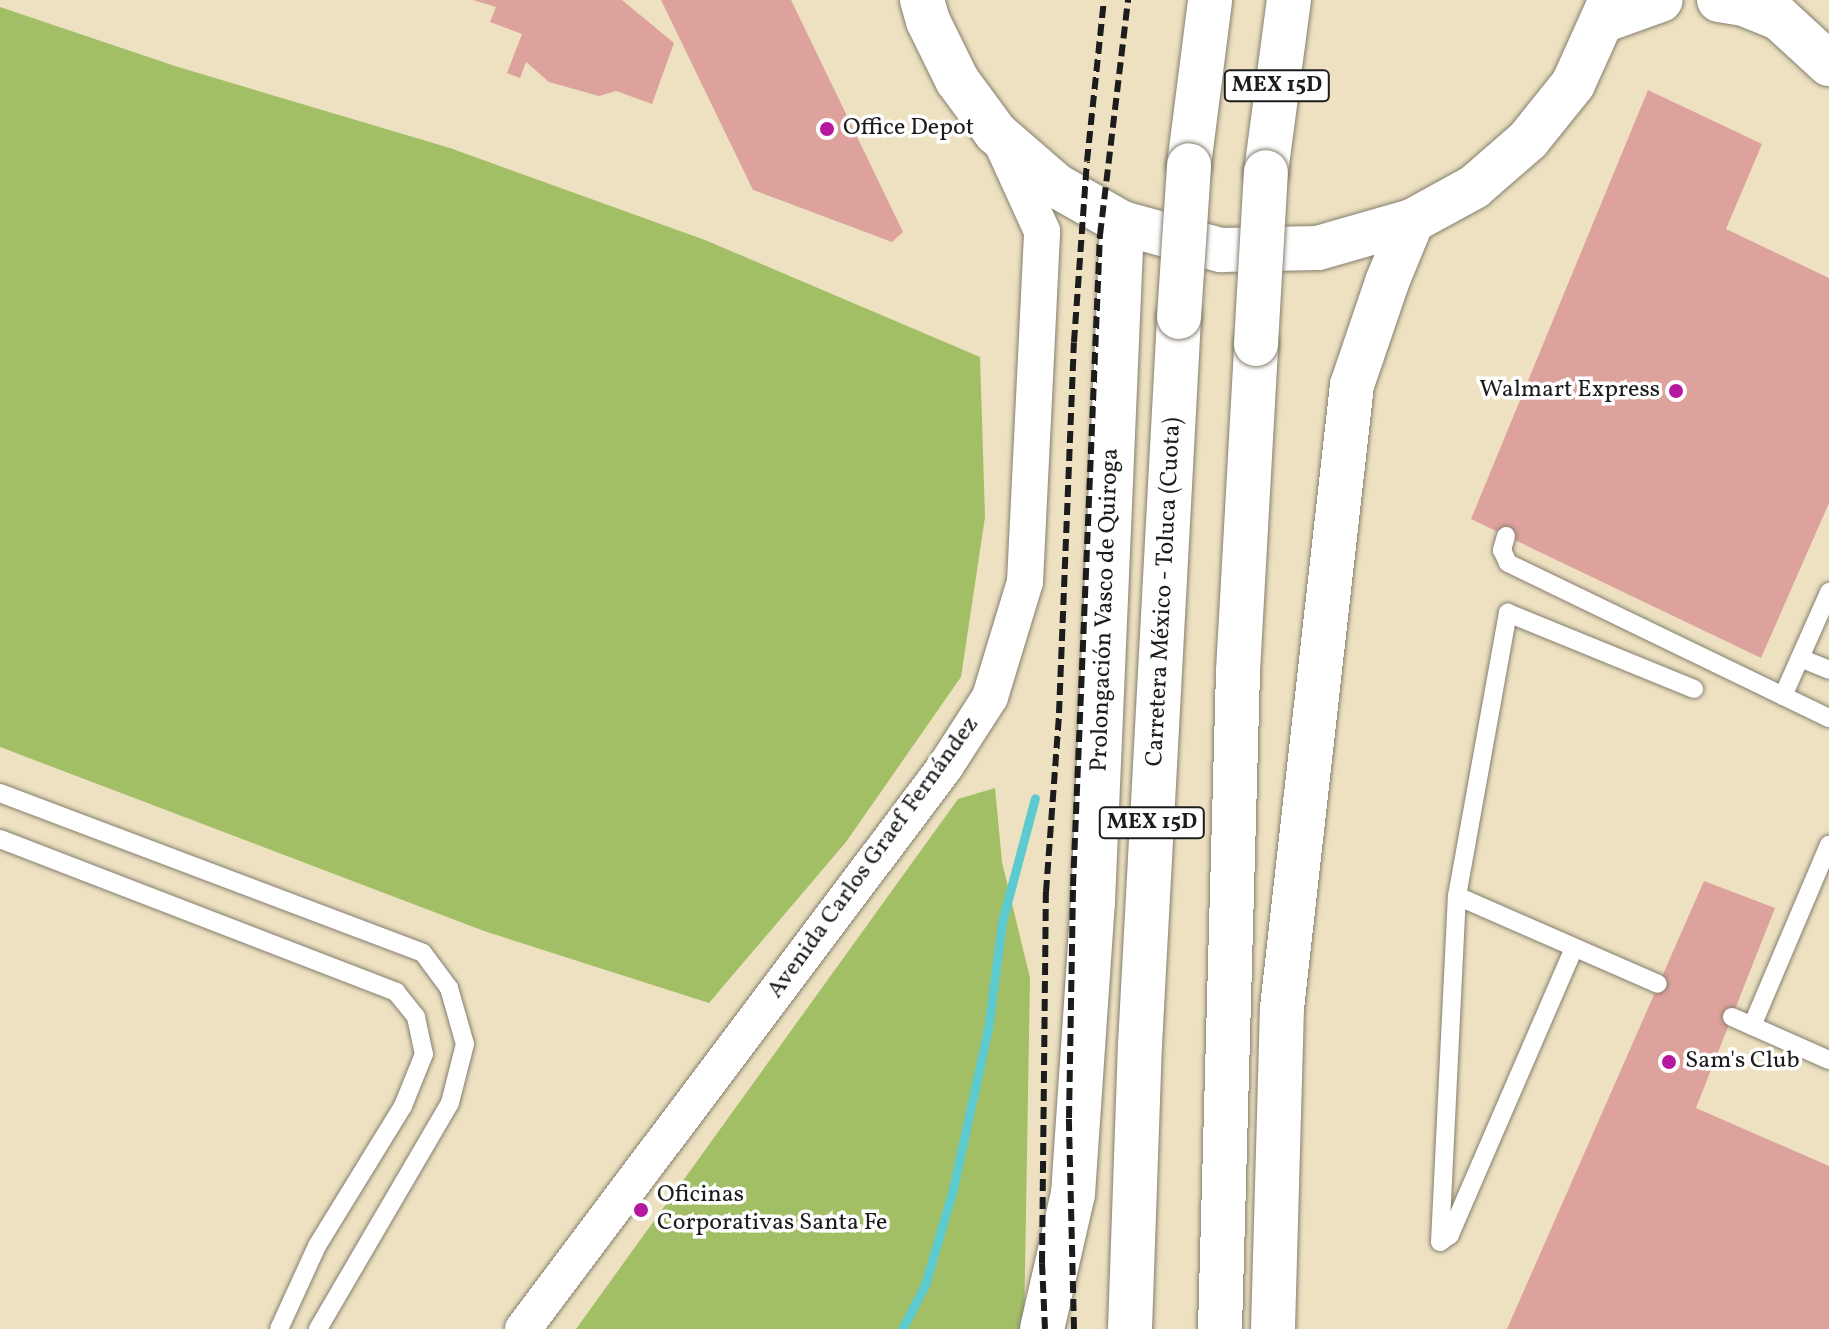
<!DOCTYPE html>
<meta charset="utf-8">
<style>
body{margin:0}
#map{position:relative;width:1829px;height:1329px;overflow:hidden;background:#ede1c1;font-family:Vollkorn,serif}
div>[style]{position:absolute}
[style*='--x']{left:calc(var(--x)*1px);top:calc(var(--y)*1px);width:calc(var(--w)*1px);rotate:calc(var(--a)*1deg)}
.green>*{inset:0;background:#a3bf66}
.stream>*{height:9px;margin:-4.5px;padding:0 4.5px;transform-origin:4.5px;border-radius:4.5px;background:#5dcad0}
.building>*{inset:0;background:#dea29c}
.roads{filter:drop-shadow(0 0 2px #847e6e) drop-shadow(0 0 2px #847e6e)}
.service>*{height:18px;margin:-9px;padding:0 9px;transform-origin:9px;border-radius:9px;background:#fff}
.minor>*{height:36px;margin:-18px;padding:0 18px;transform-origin:18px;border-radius:18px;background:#fff}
.tertiary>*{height:44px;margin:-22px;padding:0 22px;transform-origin:22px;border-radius:22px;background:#fff}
.secondary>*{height:44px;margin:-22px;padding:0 22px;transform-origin:22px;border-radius:22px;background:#fff}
.motorway>*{height:44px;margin:-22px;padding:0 22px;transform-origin:22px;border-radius:22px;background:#fff}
.rail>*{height:6px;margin-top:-3px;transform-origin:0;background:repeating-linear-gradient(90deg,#1c1c1c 0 12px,transparent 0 18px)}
.bridges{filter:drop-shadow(0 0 2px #847e6e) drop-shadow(0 0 2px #847e6e)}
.motorway-bridge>*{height:44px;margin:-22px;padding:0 22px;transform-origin:22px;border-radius:22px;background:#fff}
.dots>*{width:22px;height:22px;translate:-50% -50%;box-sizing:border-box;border:4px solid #fff;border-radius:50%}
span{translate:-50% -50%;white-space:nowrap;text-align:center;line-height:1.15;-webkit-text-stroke:7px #fff;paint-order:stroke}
.shield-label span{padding:2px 6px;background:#fff;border:2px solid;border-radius:6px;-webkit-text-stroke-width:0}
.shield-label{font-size:22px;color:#1c1c1c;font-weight:700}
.poi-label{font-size:24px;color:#1c1c1c}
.left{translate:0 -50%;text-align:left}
.right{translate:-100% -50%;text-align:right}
.street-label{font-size:24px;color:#1c1c1c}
</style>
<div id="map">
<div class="green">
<div style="clip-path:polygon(0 7px,178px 67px,450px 148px,705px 240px,980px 357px,985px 517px,961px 677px,846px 842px,709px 1003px,484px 931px,0 747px)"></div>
<div style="clip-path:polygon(995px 788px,1002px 862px,1030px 978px,1024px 1329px,576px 1329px,958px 799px)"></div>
</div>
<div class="stream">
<div style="--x:902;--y:1329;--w:50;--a:-62.4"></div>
<div style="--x:925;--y:1285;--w:100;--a:-73.7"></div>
<div style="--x:953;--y:1189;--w:164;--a:-77.7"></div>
<div style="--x:988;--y:1029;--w:108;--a:-82.5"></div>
<div style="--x:1002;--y:922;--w:128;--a:-75.1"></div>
</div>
<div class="building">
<div style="clip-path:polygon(473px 0,622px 0,674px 43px,652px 104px,616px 91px,599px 96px,549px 82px,526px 62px,520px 78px,507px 73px,522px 34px,490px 22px,496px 7px)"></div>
<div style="clip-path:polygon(661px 0,791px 0,903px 232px,892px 242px,753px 190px)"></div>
<div style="clip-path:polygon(1648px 90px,1762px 144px,1726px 229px,1829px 278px,1829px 503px,1761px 658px,1471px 519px)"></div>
<div style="clip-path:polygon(1704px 881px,1775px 908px,1696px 1108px,1829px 1166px,1829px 1329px,1507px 1329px)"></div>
</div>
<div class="roads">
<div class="service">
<div style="--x:1506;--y:536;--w:15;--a:106"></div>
<div style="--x:1502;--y:550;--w:14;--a:65"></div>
<div style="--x:1508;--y:563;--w:356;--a:25.8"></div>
<div style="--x:1800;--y:658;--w:31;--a:22"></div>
<div style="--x:1783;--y:696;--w:114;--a:-66.1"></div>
<div style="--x:0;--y:793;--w:452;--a:20.7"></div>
<div style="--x:423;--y:953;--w:44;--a:53.4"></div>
<div style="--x:449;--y:988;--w:58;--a:74.1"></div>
<div style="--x:465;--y:1044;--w:61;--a:104.3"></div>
<div style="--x:450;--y:1103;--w:262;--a:120.3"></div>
<div style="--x:0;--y:839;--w:425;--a:21.1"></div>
<div style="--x:396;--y:992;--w:32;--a:51"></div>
<div style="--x:416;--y:1017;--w:38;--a:78"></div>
<div style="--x:424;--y:1054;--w:56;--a:112"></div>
<div style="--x:403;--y:1106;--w:164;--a:121.6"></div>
<div style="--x:317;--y:1246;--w:91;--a:114.6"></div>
<div style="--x:1457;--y:896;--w:288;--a:-79.8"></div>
<div style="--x:1508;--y:613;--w:201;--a:22.2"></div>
<div style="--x:1574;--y:948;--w:313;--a:113.4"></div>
<div style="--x:1450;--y:1235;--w:12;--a:145"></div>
<div style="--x:1440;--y:1242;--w:346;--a:-87.2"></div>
<div style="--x:1457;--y:896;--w:219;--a:23.6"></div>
<div style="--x:1732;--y:1017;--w:106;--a:23.9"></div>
<div style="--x:1752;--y:1026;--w:197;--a:-67"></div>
</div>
<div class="minor">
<div style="--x:523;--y:1329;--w:703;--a:-53.1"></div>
<div style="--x:945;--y:767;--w:83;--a:-57.3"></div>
<div style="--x:990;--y:697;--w:120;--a:-73.1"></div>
<div style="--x:1025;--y:582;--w:351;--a:-87.2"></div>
<div style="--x:1042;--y:231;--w:99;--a:-114.5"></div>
</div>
<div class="tertiary">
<div style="--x:1719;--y:0;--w:25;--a:9"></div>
<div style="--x:1744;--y:4;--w:38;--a:22"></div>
<div style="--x:1779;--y:18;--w:68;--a:42.6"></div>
<div style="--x:1605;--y:20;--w:59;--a:-19.7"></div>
<div style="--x:1042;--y:1329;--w:139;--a:-77.1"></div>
<div style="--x:1073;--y:1194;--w:293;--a:-86.1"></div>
<div style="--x:1093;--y:902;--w:680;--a:-87.55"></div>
</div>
<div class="secondary">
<div style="--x:922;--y:0;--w:22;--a:74"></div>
<div style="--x:928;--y:21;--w:66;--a:63.8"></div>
<div style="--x:957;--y:80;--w:66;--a:53.7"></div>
<div style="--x:996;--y:133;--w:81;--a:41"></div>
<div style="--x:1057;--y:186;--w:75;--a:29.6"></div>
<div style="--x:1122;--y:223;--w:103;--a:15.3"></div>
<div style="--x:1221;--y:250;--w:97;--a:-1.2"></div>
<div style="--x:1318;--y:248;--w:98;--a:-16"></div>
<div style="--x:1412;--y:221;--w:71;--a:-28.7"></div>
<div style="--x:1474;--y:187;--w:72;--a:-41"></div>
<div style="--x:1528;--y:140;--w:72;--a:-51.2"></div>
<div style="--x:1573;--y:84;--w:92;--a:-65.7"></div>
</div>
<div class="motorway">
<div style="--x:1189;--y:165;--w:166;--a:-82.7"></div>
<div style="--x:1266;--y:172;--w:174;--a:-82.4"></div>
<div style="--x:1130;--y:1329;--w:284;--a:-88"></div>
<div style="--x:1140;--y:1045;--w:729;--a:-86.93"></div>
<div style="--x:1220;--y:1329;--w:658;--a:-88.43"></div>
<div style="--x:1238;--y:671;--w:327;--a:-86.8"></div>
<div style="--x:1273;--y:1329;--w:321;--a:-88.4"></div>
<div style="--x:1282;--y:1008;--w:627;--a:-83.59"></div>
<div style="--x:1352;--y:385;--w:109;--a:-71.2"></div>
<div style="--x:1387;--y:282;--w:66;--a:-67.7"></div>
</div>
</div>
<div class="rail">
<div style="--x:1045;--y:1329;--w:66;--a:-92.6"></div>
<div style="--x:1042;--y:1263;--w:371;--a:-89.4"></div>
<div style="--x:1046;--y:892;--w:179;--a:-85.8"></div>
<div style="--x:1059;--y:713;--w:371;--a:-87.7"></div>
<div style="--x:1074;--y:342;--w:181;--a:-85.9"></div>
<div style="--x:1087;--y:161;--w:162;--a:-84"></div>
<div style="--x:1074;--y:1329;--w:211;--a:-91.4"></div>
<div style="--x:1069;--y:1118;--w:232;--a:-89"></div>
<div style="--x:1073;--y:886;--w:652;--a:-87.63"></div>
<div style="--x:1100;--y:235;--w:237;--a:-83.2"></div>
</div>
<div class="bridges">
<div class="motorway-bridge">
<div style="--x:1179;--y:317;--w:152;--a:-86.2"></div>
<div style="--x:1256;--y:344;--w:172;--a:-86.7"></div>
</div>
</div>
<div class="dots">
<div style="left:827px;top:129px;background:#b5179e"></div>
<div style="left:1676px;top:391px;background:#b5179e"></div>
<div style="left:1669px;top:1062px;background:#b5179e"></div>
<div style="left:641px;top:1210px;background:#b5179e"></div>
</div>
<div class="shield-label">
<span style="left:1277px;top:86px">MEX 15D</span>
<span style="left:1152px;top:823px">MEX 15D</span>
</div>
<div class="poi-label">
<span class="left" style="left:843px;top:129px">Office Depot</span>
<span class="right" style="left:1660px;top:391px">Walmart Express</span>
<span class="left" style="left:1685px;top:1062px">Sam's Club</span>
<span class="left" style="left:657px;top:1210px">Oficinas<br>Corporativas Santa Fe</span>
</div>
<div class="street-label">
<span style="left:1165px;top:592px;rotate:-87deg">Carretera México - Toluca (Cuota)</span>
<span style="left:1106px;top:610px;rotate:-88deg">Prolongación Vasco de Quiroga</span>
<span style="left:874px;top:858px;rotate:-54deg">Avenida Carlos Graef Fernández</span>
</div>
</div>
